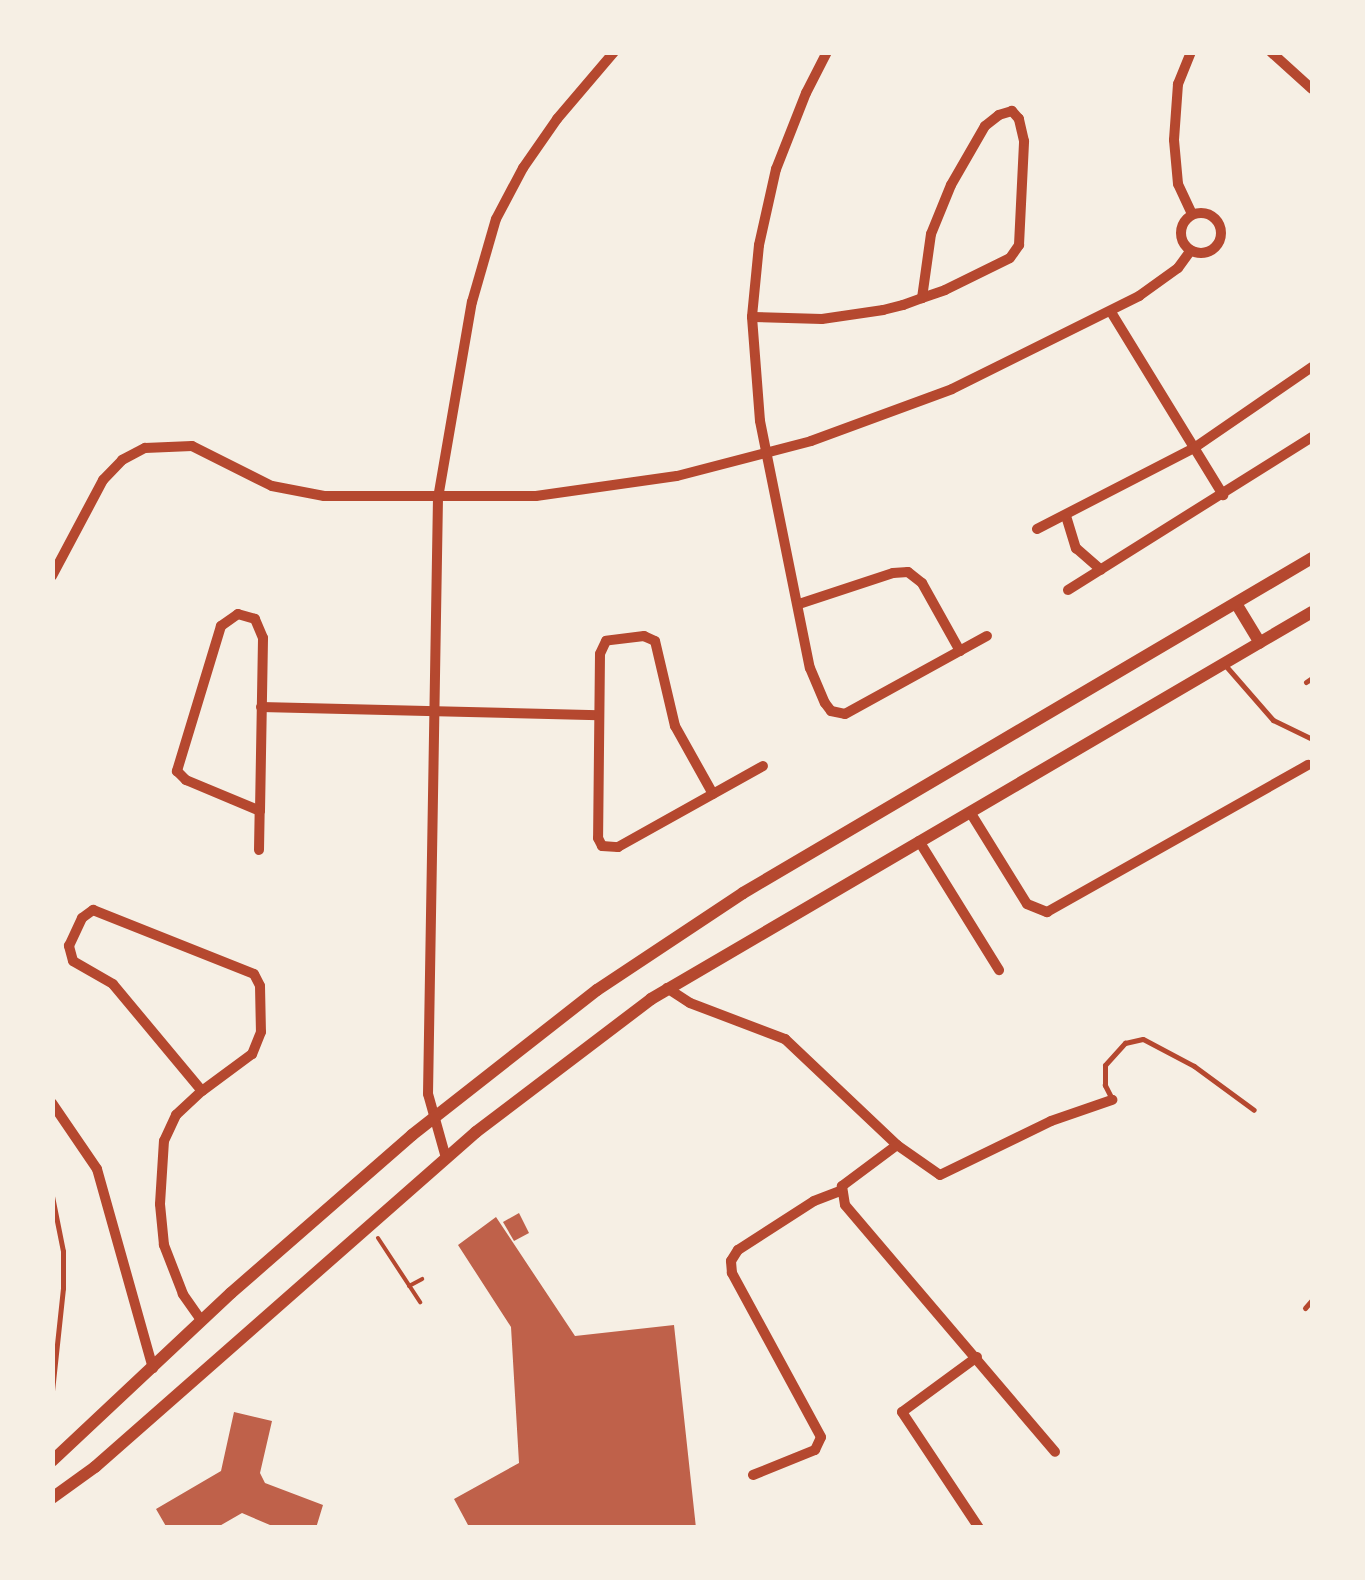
<!DOCTYPE html>
<style>
body{margin:0}
#map{position:relative;width:1365px;height:1580px;overflow:hidden;background:#f6efe4;font-family:Cabin,sans-serif}
div>[style]{position:absolute}
[style*='--x']{left:calc(var(--x)*1px);top:calc(var(--y)*1px);width:calc(var(--w)*1px);rotate:calc(var(--a)*1deg)}
.building>*{inset:0;background:#bf614a}
.path>*{height:4px;margin:-2px;padding:0 2px;transform-origin:2px;border-radius:2px;background:#b5482f}
.service>*{height:5px;margin:-2.5px;padding:0 2.5px;transform-origin:2.5px;border-radius:2.5px;background:#b5482f}
.minor>*{height:10px;margin:-5px;padding:0 5px;transform-origin:5px;border-radius:5px;background:#b5482f}
.minor>.ring{margin:-5px;padding:0;box-sizing:content-box;background:none;border:10px solid #b5482f;border-radius:50%}
.tertiary>*{height:12px;margin:-6px;padding:0 6px;transform-origin:6px;border-radius:6px;background:#b5482f}
span{translate:-50% -50%;white-space:nowrap;text-align:center;line-height:1.15;-webkit-text-stroke:8px #f6efe4;paint-order:stroke}
.frame{position:absolute;inset:0;border:55px solid #f6efe4;pointer-events:none}
</style>
<div id="map">
<div class="building">
<div style="clip-path:polygon(519px 1213px,529px 1233px,514px 1241px,503px 1222px)"></div>
<div style="clip-path:polygon(496px 1217px,575px 1336px,674px 1325px,696px 1528px,468px 1525px,454px 1499px,519px 1463px,511px 1327px,458px 1245px)"></div>
<div style="clip-path:polygon(234px 1412px,272px 1421px,260px 1473px,265px 1483px,323px 1505px,316px 1528px,277px 1528px,242px 1513px,216px 1528px,167px 1528px,156px 1509px,221px 1471px)"></div>
</div>
<div class="path">
<div style="--x:378;--y:1238;--w:77;--a:56.7"></div>
<div style="--x:409;--y:1286;--w:15;--a:-28"></div>
</div>
<div class="service">
<div style="--x:1225;--y:665;--w:73;--a:48.9"></div>
<div style="--x:1273;--y:720;--w:43;--a:26"></div>
<div style="--x:1306;--y:682;--w:7;--a:-34"></div>
<div style="--x:1112;--y:1099;--w:16;--a:-117"></div>
<div style="--x:1105;--y:1085;--w:20;--a:-90"></div>
<div style="--x:1105;--y:1065;--w:30;--a:-48"></div>
<div style="--x:1125;--y:1043;--w:18;--a:-13"></div>
<div style="--x:1143;--y:1039;--w:58;--a:27.9"></div>
<div style="--x:1194;--y:1066;--w:74;--a:36.3"></div>
<div style="--x:52;--y:1196;--w:56;--a:78.7"></div>
<div style="--x:63;--y:1251;--w:37;--a:90"></div>
<div style="--x:63;--y:1288;--w:104;--a:96.1"></div>
<div style="--x:1305;--y:1308;--w:11;--a:-49"></div>
</div>
<div class="minor">
<div style="--x:827;--y:52;--w:46;--a:117.1"></div>
<div style="--x:806;--y:93;--w:82;--a:111.5"></div>
<div style="--x:776;--y:169;--w:78;--a:102.6"></div>
<div style="--x:759;--y:245;--w:72;--a:95.6"></div>
<div style="--x:752;--y:317;--w:104;--a:85.6"></div>
<div style="--x:760;--y:421;--w:252;--a:78.6"></div>
<div style="--x:810;--y:668;--w:38;--a:67"></div>
<div style="--x:825;--y:703;--w:10;--a:53"></div>
<div style="--x:831;--y:711;--w:14;--a:12"></div>
<div style="--x:845;--y:714;--w:162;--a:-28.8"></div>
<div style="--x:1191;--y:52;--w:35;--a:112"></div>
<div style="--x:1178;--y:84;--w:56;--a:94.1"></div>
<div style="--x:1174;--y:140;--w:44;--a:84.8"></div>
<div style="--x:1178;--y:184;--w:33;--a:65"></div>
<div style="--x:1271;--y:52;--w:55;--a:42.1"></div>
<div class="ring" style="left:1181px;top:213px;width:30px;height:30px"></div>
<div style="--x:1111;--y:312;--w:215;--a:58.5"></div>
<div style="--x:752;--y:317;--w:70;--a:1.6"></div>
<div style="--x:822;--y:319;--w:62;--a:-8.4"></div>
<div style="--x:883;--y:310;--w:21;--a:-14"></div>
<div style="--x:903;--y:305;--w:20;--a:-20"></div>
<div style="--x:922;--y:298;--w:24;--a:-19"></div>
<div style="--x:945;--y:290;--w:72;--a:-26.2"></div>
<div style="--x:1010;--y:258;--w:16;--a:-55"></div>
<div style="--x:1019;--y:245;--w:104;--a:-87.2"></div>
<div style="--x:1024;--y:141;--w:23;--a:-103"></div>
<div style="--x:1019;--y:119;--w:11;--a:-131"></div>
<div style="--x:1012;--y:111;--w:14;--a:163"></div>
<div style="--x:999;--y:115;--w:18;--a:142"></div>
<div style="--x:985;--y:126;--w:68;--a:120"></div>
<div style="--x:951;--y:185;--w:53;--a:112.2"></div>
<div style="--x:931;--y:234;--w:65;--a:98"></div>
<div style="--x:1066;--y:516;--w:34;--a:73"></div>
<div style="--x:1076;--y:548;--w:33;--a:41"></div>
<div style="--x:1037;--y:529;--w:177;--a:-27.3"></div>
<div style="--x:1194;--y:448;--w:143;--a:-34.5"></div>
<div style="--x:52;--y:576;--w:109;--a:-62"></div>
<div style="--x:103;--y:480;--w:28;--a:-46"></div>
<div style="--x:122;--y:460;--w:26;--a:-28"></div>
<div style="--x:145;--y:448;--w:47;--a:-2.4"></div>
<div style="--x:192;--y:446;--w:89;--a:26.6"></div>
<div style="--x:272;--y:486;--w:53;--a:10.9"></div>
<div style="--x:324;--y:496;--w:212;--a:0"></div>
<div style="--x:536;--y:496;--w:142;--a:-8.1"></div>
<div style="--x:677;--y:476;--w:138;--a:-14.6"></div>
<div style="--x:811;--y:441;--w:150;--a:-20.2"></div>
<div style="--x:952;--y:389;--w:209;--a:-26.4"></div>
<div style="--x:1139;--y:296;--w:48;--a:-35.7"></div>
<div style="--x:1178;--y:268;--w:22;--a:-54"></div>
<div style="--x:1068;--y:590;--w:288;--a:-32.1"></div>
<div style="--x:799;--y:604;--w:99;--a:-18.3"></div>
<div style="--x:893;--y:573;--w:15;--a:-4"></div>
<div style="--x:908;--y:572;--w:18;--a:38"></div>
<div style="--x:922;--y:583;--w:78;--a:60.8"></div>
<div style="--x:261;--y:707;--w:338;--a:1.4"></div>
<div style="--x:713;--y:794;--w:78;--a:-119.2"></div>
<div style="--x:675;--y:726;--w:87;--a:-103.2"></div>
<div style="--x:655;--y:641;--w:12;--a:-156"></div>
<div style="--x:644;--y:636;--w:38;--a:173"></div>
<div style="--x:606;--y:641;--w:14;--a:115"></div>
<div style="--x:600;--y:654;--w:184;--a:90.6"></div>
<div style="--x:598;--y:838;--w:9;--a:63"></div>
<div style="--x:602;--y:846;--w:16;--a:4"></div>
<div style="--x:618;--y:847;--w:166;--a:-29.2"></div>
<div style="--x:970;--y:812;--w:108;--a:58.2"></div>
<div style="--x:1027;--y:904;--w:22;--a:22"></div>
<div style="--x:1047;--y:912;--w:300;--a:-29.4"></div>
<div style="--x:919;--y:841;--w:152;--a:58.2"></div>
<div style="--x:259;--y:850;--w:39;--a:-89"></div>
<div style="--x:260;--y:811;--w:173;--a:-89"></div>
<div style="--x:263;--y:638;--w:21;--a:-113"></div>
<div style="--x:255;--y:619;--w:18;--a:-164"></div>
<div style="--x:238;--y:614;--w:21;--a:145"></div>
<div style="--x:221;--y:626;--w:152;--a:106.9"></div>
<div style="--x:177;--y:771;--w:13;--a:45"></div>
<div style="--x:186;--y:780;--w:80;--a:22.7"></div>
<div style="--x:93;--y:910;--w:173;--a:21.7"></div>
<div style="--x:254;--y:974;--w:13;--a:63"></div>
<div style="--x:260;--y:986;--w:46;--a:88.8"></div>
<div style="--x:261;--y:1032;--w:24;--a:112"></div>
<div style="--x:252;--y:1054;--w:62;--a:143.5"></div>
<div style="--x:202;--y:1091;--w:139;--a:-129.8"></div>
<div style="--x:113;--y:984;--w:46;--a:-150.1"></div>
<div style="--x:73;--y:961;--w:16;--a:-105"></div>
<div style="--x:69;--y:946;--w:31;--a:-65"></div>
<div style="--x:82;--y:918;--w:14;--a:-36"></div>
<div style="--x:667;--y:988;--w:27;--a:33"></div>
<div style="--x:690;--y:1003;--w:102;--a:20.8"></div>
<div style="--x:785;--y:1039;--w:154;--a:43.4"></div>
<div style="--x:897;--y:1145;--w:52;--a:34.9"></div>
<div style="--x:940;--y:1175;--w:123;--a:-25.9"></div>
<div style="--x:1051;--y:1121;--w:65;--a:-19"></div>
<div style="--x:52;--y:1103;--w:80;--a:55.7"></div>
<div style="--x:97;--y:1169;--w:207;--a:74.3"></div>
<div style="--x:897;--y:1145;--w:69;--a:143.3"></div>
<div style="--x:842;--y:1186;--w:19;--a:81"></div>
<div style="--x:845;--y:1205;--w:324;--a:49.6"></div>
<div style="--x:446;--y:1158;--w:66;--a:-105.7"></div>
<div style="--x:428;--y:1094;--w:596;--a:-89.04"></div>
<div style="--x:438;--y:498;--w:199;--a:-80.2"></div>
<div style="--x:472;--y:302;--w:86;--a:-73.9"></div>
<div style="--x:496;--y:219;--w:58;--a:-62.1"></div>
<div style="--x:523;--y:168;--w:60;--a:-55.2"></div>
<div style="--x:557;--y:119;--w:88;--a:-49.6"></div>
<div style="--x:201;--y:1320;--w:32;--a:-125"></div>
<div style="--x:183;--y:1294;--w:53;--a:-111.2"></div>
<div style="--x:164;--y:1245;--w:41;--a:-95.6"></div>
<div style="--x:160;--y:1204;--w:63;--a:-86.4"></div>
<div style="--x:164;--y:1141;--w:29;--a:-65"></div>
<div style="--x:176;--y:1115;--w:35;--a:-43"></div>
<div style="--x:977;--y:1357;--w:93;--a:143.7"></div>
<div style="--x:902;--y:1412;--w:139;--a:56.4"></div>
<div style="--x:753;--y:1475;--w:67;--a:-22"></div>
<div style="--x:815;--y:1450;--w:14;--a:-65"></div>
<div style="--x:821;--y:1437;--w:187;--a:-118.5"></div>
<div style="--x:732;--y:1273;--w:12;--a:-95"></div>
<div style="--x:731;--y:1261;--w:13;--a:-58"></div>
<div style="--x:738;--y:1250;--w:90;--a:-32.8"></div>
<div style="--x:814;--y:1201;--w:30;--a:-21"></div>
</div>
<div class="tertiary">
<div style="--x:1237;--y:605;--w:44;--a:58.8"></div>
<div style="--x:52;--y:1461;--w:245;--a:-43.2"></div>
<div style="--x:231;--y:1293;--w:240;--a:-41.1"></div>
<div style="--x:412;--y:1135;--w:235;--a:-38.1"></div>
<div style="--x:597;--y:990;--w:175;--a:-33.6"></div>
<div style="--x:743;--y:893;--w:660;--a:-30.49"></div>
<div style="--x:52;--y:1498;--w:53;--a:-35.8"></div>
<div style="--x:95;--y:1467;--w:507;--a:-41.32"></div>
<div style="--x:476;--y:1132;--w:220;--a:-37.2"></div>
<div style="--x:651;--y:999;--w:766;--a:-30.35"></div>
</div>
<div class="frame"></div>
</div>
